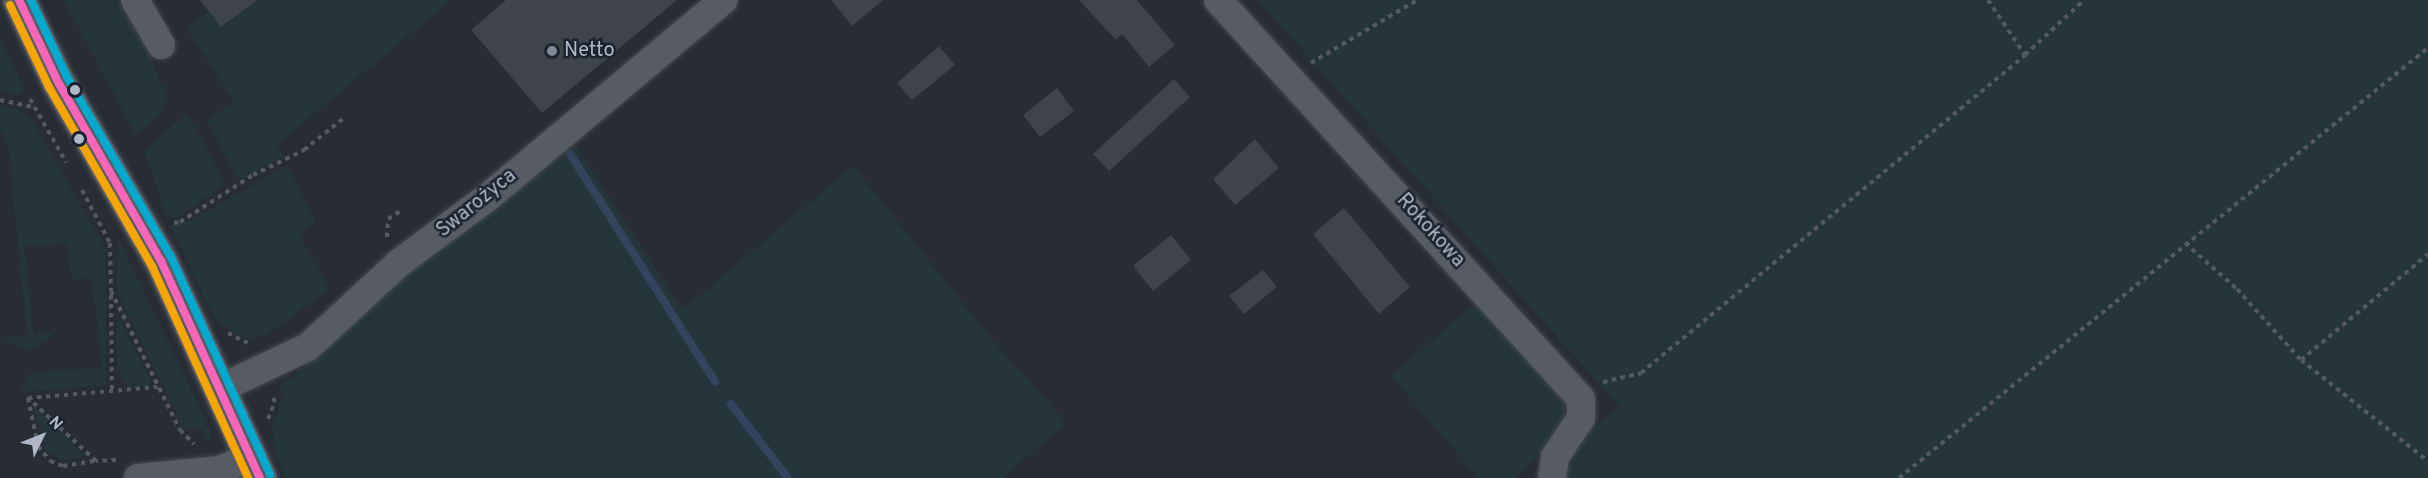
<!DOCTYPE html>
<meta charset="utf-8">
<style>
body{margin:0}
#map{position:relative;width:2428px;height:478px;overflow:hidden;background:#272c35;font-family:Overpass,sans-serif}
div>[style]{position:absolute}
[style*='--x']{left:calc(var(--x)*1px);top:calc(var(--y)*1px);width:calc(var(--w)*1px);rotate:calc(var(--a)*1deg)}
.green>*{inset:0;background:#24363b}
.stream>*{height:8px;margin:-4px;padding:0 4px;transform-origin:4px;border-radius:4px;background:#34445f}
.building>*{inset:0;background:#3f434b}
.path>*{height:4px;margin-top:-2px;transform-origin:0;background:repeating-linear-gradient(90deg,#545a61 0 4.5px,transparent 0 9px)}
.roads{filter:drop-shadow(0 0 2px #43474e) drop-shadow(0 0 2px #43474e)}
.minor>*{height:28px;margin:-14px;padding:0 14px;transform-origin:14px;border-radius:14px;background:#575b63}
.major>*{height:33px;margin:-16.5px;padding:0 16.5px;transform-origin:16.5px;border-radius:16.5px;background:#595d65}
.bus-1>*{height:8px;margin:-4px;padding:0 4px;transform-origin:4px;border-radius:4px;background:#fa66b7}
.bus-2>*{height:8px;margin:-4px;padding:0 4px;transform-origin:4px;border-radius:4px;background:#f7a600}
.bus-3>*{height:8px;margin:-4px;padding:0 4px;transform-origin:4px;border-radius:4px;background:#00a9ce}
.dots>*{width:16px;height:16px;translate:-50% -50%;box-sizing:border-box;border:3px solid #1b2330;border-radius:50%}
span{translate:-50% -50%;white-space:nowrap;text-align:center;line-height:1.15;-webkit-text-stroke:5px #1b2330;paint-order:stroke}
.poi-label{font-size:20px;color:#b0b8c7}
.left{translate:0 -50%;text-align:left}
.street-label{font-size:20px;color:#b0b8c7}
.north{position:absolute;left:12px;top:406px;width:60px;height:60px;-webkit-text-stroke:4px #1b2330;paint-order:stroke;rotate:47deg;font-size:16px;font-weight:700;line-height:24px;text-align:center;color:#b0b8c7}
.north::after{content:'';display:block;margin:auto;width:21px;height:27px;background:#b0b8c7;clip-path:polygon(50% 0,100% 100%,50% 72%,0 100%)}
</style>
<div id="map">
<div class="green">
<div style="clip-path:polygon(64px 0,116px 0,150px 55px,167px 100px,162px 112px,136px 135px)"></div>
<div style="clip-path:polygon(233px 0,451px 0,277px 144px,283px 157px,239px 180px,207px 121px,234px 101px,187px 29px,209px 11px,222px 27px,242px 11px)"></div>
<div style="clip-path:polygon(1258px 0,2428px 0,2428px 478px,1560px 478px,1571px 445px,1620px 407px)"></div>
<div style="clip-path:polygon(0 37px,24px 89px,18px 95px,0 92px)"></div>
<div style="clip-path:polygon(0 105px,17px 109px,30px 118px,106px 250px,106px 385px,20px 392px,29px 374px,102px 367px,92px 278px,73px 280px,66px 243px,24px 246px,34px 335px,52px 332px,51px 337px,29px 351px,7px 342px,5px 337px,27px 335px,8px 143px,0 130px)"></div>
<div style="clip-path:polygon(187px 113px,225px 184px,175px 219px,167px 214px,144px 152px)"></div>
<div style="clip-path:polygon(573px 141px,683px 310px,853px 166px,994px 342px,1066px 423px,1002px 478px,286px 478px,276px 457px,272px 428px,284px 395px,278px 388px,333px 343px,401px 278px)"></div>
<div style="clip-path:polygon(287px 165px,315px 221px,298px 233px,329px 289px,263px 337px,260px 334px,253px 340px,235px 334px,212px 315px,171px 225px,190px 221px)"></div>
<div style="clip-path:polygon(118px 238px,193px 394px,210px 432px,210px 443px,202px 429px,183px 427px,117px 292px)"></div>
<div style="clip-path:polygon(1479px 300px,1566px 396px,1564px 417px,1551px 445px,1514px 478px,1479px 478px,1391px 376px)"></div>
<div style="clip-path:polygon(117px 314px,151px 382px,148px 386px,128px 387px,117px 368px)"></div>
<div style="clip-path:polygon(33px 406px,86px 456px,61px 460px,46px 451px)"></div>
</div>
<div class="stream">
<div style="--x:570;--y:154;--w:270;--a:57.5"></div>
<div style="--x:731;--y:404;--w:93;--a:52.4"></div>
</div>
<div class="building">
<div style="clip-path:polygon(200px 0,257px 0,221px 27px)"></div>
<div style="clip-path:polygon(506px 0,677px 0,542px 113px,471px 30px)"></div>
<div style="clip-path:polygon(831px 0,883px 0,852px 26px)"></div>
<div style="clip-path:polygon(1079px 0,1137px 0,1175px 45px,1149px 67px,1122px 34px,1116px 40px)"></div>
<div style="clip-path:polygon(939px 46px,955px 65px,912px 100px,897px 83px)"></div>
<div style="clip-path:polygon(1174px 79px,1190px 97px,1109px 171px,1093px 154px)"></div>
<div style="clip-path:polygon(1057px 88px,1074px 111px,1040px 137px,1023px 115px)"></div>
<div style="clip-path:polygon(1255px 139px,1279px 168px,1235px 205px,1213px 179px)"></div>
<div style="clip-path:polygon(1344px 208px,1410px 287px,1379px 314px,1313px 234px)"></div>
<div style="clip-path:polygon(1171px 235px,1191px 260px,1153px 291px,1133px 266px)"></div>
<div style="clip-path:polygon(1263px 270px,1277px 287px,1244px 314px,1229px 296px)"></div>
</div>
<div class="path">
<div style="--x:1988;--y:0;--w:66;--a:56.1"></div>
<div style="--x:1311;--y:63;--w:123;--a:-30.7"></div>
<div style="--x:30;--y:99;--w:73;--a:60.3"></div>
<div style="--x:0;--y:100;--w:34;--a:12"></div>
<div style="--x:82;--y:190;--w:60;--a:62.2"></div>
<div style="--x:110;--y:243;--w:48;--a:88.8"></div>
<div style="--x:111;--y:291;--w:155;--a:63.6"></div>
<div style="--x:180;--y:430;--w:20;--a:45"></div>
<div style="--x:174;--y:223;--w:6;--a:-9"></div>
<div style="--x:180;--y:222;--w:87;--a:-32.8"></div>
<div style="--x:253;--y:175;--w:57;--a:-26.1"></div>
<div style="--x:304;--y:150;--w:53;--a:-38.8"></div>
<div style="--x:387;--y:237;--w:18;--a:-87"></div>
<div style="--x:388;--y:219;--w:17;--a:-33"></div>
<div style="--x:2185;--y:243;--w:69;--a:41.5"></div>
<div style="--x:2237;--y:289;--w:96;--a:48"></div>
<div style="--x:2301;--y:360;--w:165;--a:-39.8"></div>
<div style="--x:111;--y:295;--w:96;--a:89.4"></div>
<div style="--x:228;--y:333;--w:22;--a:27"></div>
<div style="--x:2301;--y:360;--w:162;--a:38.5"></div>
<div style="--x:1603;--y:382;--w:39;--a:-13"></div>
<div style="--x:1641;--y:373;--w:499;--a:-39.6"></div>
<div style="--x:2025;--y:55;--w:81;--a:-43"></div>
<div style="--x:28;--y:398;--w:49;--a:78.2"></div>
<div style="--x:38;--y:446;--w:19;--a:51"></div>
<div style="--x:50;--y:461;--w:14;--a:21"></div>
<div style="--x:63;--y:466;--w:33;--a:-9"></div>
<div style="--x:268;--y:419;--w:18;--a:-68"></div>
<div style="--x:275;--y:402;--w:7;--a:-117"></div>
<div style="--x:116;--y:460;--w:20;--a:177"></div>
<div style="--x:96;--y:461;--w:93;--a:-137.2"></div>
<div style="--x:28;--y:398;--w:130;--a:-4.8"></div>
<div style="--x:1899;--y:478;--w:682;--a:-39.11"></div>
</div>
<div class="roads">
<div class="minor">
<div style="--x:135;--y:0;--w:52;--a:60"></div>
<div style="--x:1218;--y:0;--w:539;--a:47.7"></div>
<div style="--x:1581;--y:399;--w:19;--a:90"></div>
<div style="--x:1581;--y:418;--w:47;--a:123.7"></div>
<div style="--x:1555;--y:457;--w:21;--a:98"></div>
<div style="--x:219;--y:389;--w:98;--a:-25.3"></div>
<div style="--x:308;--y:347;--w:124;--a:-42.7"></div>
<div style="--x:399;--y:263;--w:111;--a:-36.6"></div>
<div style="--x:488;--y:197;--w:307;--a:-39.9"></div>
<div style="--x:138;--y:478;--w:82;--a:-5.6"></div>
<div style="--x:220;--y:470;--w:33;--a:-23"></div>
</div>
<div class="major">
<div style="--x:19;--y:0;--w:91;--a:64.6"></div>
<div style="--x:58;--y:82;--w:207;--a:60.1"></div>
<div style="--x:161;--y:261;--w:239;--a:65.5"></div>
</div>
</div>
<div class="bus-1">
<div style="--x:19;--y:0;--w:91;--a:64.6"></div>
<div style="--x:58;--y:82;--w:207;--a:60.1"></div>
<div style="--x:161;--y:261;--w:239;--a:65.5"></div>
</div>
<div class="bus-2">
<div style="--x:10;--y:5;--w:91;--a:64.6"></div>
<div style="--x:49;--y:87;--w:207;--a:60.1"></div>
<div style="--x:152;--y:266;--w:233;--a:65.6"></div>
</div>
<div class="bus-3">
<div style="--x:31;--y:0;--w:85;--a:64.9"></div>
<div style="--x:67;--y:77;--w:208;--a:60"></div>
<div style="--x:171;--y:257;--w:239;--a:65.5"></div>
</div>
<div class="dots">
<div style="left:552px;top:51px;background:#808794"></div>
<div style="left:75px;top:90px;background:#b0b8c7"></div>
<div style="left:79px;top:139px;background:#b0b8c7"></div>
</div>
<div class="poi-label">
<span class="left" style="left:564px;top:51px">Netto</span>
</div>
<div class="street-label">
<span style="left:477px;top:204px;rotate:-39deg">Swarożyca</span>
<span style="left:1430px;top:231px;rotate:48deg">Rokokowa</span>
</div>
<div class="north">N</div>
</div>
